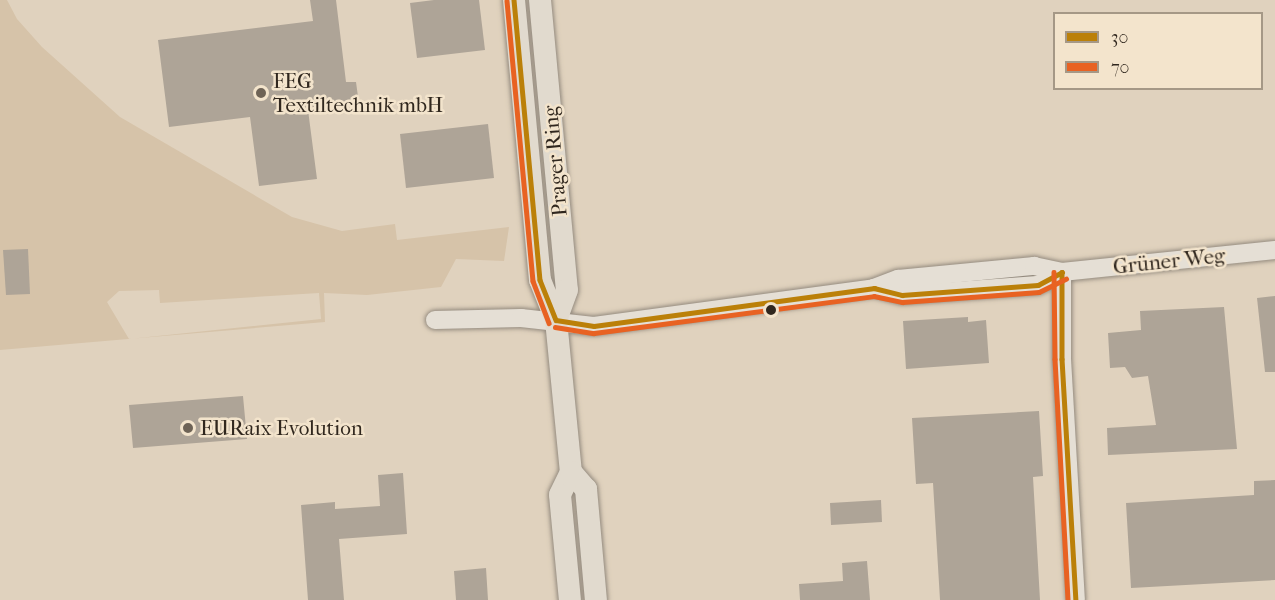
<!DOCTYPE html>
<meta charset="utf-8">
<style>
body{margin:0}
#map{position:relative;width:1275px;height:600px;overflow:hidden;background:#e0d2be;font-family:"IM FELL French Canon",serif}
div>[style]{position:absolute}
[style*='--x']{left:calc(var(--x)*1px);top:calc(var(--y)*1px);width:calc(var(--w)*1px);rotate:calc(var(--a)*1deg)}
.green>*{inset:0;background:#d6c3a9}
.building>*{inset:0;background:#aea497}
.roads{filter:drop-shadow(0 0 2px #948b7f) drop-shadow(0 0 2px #948b7f)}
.minor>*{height:18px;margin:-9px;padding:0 9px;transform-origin:9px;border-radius:9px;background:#e5dfd5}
.major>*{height:22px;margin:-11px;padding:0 11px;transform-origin:11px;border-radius:11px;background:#e1dace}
.bus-1>*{height:4.5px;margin:-2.25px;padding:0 2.25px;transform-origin:2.25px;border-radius:2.25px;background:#bb8009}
.bus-2>*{height:4.5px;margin:-2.25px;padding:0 2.25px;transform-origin:2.25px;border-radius:2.25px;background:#e86222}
.dots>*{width:16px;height:16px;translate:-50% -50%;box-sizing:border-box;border:3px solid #f3e4cc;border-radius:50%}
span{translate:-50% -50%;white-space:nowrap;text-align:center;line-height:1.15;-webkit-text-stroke:5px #f3e4cc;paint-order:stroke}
.poi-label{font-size:21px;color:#30271e}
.left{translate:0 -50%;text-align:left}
.street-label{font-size:21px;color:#30271e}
.legend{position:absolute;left:1053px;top:12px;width:210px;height:78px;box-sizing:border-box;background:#f3e4cc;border:2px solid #a59886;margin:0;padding:8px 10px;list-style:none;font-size:18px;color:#30271e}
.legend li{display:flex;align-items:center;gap:12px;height:30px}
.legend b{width:30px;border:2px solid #a59886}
</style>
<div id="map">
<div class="green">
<div style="clip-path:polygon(evenodd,0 0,7px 0,17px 19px,42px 47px,120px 117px,292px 217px,342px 231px,395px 224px,397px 240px,509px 227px,504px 261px,456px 259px,441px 287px,367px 295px,324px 293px,325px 322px,0 350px,0 0,159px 290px,160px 303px,319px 293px,321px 319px,129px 339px,107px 302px,119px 291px,159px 290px)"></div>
</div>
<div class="building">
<div style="clip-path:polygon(310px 0,336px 0,346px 82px,356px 82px,359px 104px,308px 110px,317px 179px,259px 186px,250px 117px,169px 127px,158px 40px,313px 21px)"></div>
<div style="clip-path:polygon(434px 0,479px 0,485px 50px,417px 58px,410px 3px)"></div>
<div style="clip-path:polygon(488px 124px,494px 178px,406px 188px,400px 134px)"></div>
<div style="clip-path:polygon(28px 249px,30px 294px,6px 295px,3px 250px)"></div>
<div style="clip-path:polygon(1275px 296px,1275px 372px,1265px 372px,1257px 298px)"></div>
<div style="clip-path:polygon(1224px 307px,1237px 449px,1108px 455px,1107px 428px,1156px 425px,1148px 376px,1132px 378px,1125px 367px,1110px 368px,1108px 333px,1141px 330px,1140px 311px)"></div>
<div style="clip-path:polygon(968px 317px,968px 322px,986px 320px,989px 363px,906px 369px,903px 321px)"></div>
<div style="clip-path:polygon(243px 396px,247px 439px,133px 448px,129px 405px)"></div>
<div style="clip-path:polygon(1039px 411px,1043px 476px,1033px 477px,1040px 600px,940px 600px,933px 483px,916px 484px,912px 418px)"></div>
<div style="clip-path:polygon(403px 473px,407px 534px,339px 539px,344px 600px,308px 600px,301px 505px,335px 502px,335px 509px,380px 506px,378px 475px)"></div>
<div style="clip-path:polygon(1275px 480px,1275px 580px,1131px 588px,1126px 503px,1254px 495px,1254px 481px)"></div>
<div style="clip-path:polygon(881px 500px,882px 522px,831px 525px,830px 503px)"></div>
<div style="clip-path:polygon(867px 561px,870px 600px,800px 600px,799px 584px,843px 581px,842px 563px)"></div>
<div style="clip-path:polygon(486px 568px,488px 600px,456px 600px,454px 571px)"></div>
</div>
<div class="roads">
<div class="minor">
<div style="--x:1062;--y:272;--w:87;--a:90"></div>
<div style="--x:1062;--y:359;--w:241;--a:86.7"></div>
<div style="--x:874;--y:288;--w:29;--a:14"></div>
<div style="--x:902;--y:295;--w:136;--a:-4.2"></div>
<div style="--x:1038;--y:285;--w:27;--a:-28"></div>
<div style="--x:435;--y:320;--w:86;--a:-1.3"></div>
<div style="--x:521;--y:318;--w:73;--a:6.3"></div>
<div style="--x:594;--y:326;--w:283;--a:-7.7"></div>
<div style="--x:874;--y:288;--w:26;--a:-21"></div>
<div style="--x:898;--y:279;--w:137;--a:-5.5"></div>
<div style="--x:1034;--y:266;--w:29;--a:12"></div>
<div style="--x:1062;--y:272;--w:214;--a:-5.9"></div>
</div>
<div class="major">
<div style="--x:514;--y:0;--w:281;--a:84.7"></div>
<div style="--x:540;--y:280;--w:43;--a:68.2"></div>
<div style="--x:556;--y:320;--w:153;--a:84.4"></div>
<div style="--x:571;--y:472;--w:25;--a:116"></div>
<div style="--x:560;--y:495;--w:105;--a:84.6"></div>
<div style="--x:540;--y:0;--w:291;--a:84.7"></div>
<div style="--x:567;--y:290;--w:32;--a:110"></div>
<div style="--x:571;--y:472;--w:23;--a:49"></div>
<div style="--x:586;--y:489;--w:111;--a:84.9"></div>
</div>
</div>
<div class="bus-1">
<div style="--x:514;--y:0;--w:281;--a:84.7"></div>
<div style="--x:540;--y:280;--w:43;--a:68.2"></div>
<div style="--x:1062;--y:272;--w:87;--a:90"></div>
<div style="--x:1062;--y:359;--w:241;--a:86.7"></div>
<div style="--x:556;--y:320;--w:38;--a:9"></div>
<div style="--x:594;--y:326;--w:283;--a:-7.7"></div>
<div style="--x:874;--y:288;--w:29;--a:14"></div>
<div style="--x:902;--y:295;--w:136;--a:-4.2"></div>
<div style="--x:1038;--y:285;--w:27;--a:-28"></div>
</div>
<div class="bus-2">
<div style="--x:507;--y:1;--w:281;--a:84.7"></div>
<div style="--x:533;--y:281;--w:45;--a:69.1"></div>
<div style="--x:1054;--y:272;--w:87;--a:89.3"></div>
<div style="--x:1055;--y:359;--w:241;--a:86.9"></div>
<div style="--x:555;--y:327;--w:39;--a:9"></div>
<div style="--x:594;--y:333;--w:282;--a:-7.5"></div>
<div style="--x:874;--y:296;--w:29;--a:12"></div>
<div style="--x:902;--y:302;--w:137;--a:-4.2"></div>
<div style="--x:1039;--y:292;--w:30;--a:-26"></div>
</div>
<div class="dots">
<div style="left:261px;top:93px;background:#6e6356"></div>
<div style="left:771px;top:310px;background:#30271e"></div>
<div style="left:188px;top:428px;background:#6e6356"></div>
</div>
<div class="poi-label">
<span class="left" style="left:273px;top:93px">FEG<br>Textiltechnik mbH</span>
<span class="left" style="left:200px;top:428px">EURaix Evolution</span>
</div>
<div class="street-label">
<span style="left:555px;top:161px;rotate:-95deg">Prager Ring</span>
<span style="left:1169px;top:261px;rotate:-6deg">Grüner Weg</span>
</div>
<ul class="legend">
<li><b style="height:8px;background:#bb8009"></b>30</li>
<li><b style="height:8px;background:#e86222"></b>70</li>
</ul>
</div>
